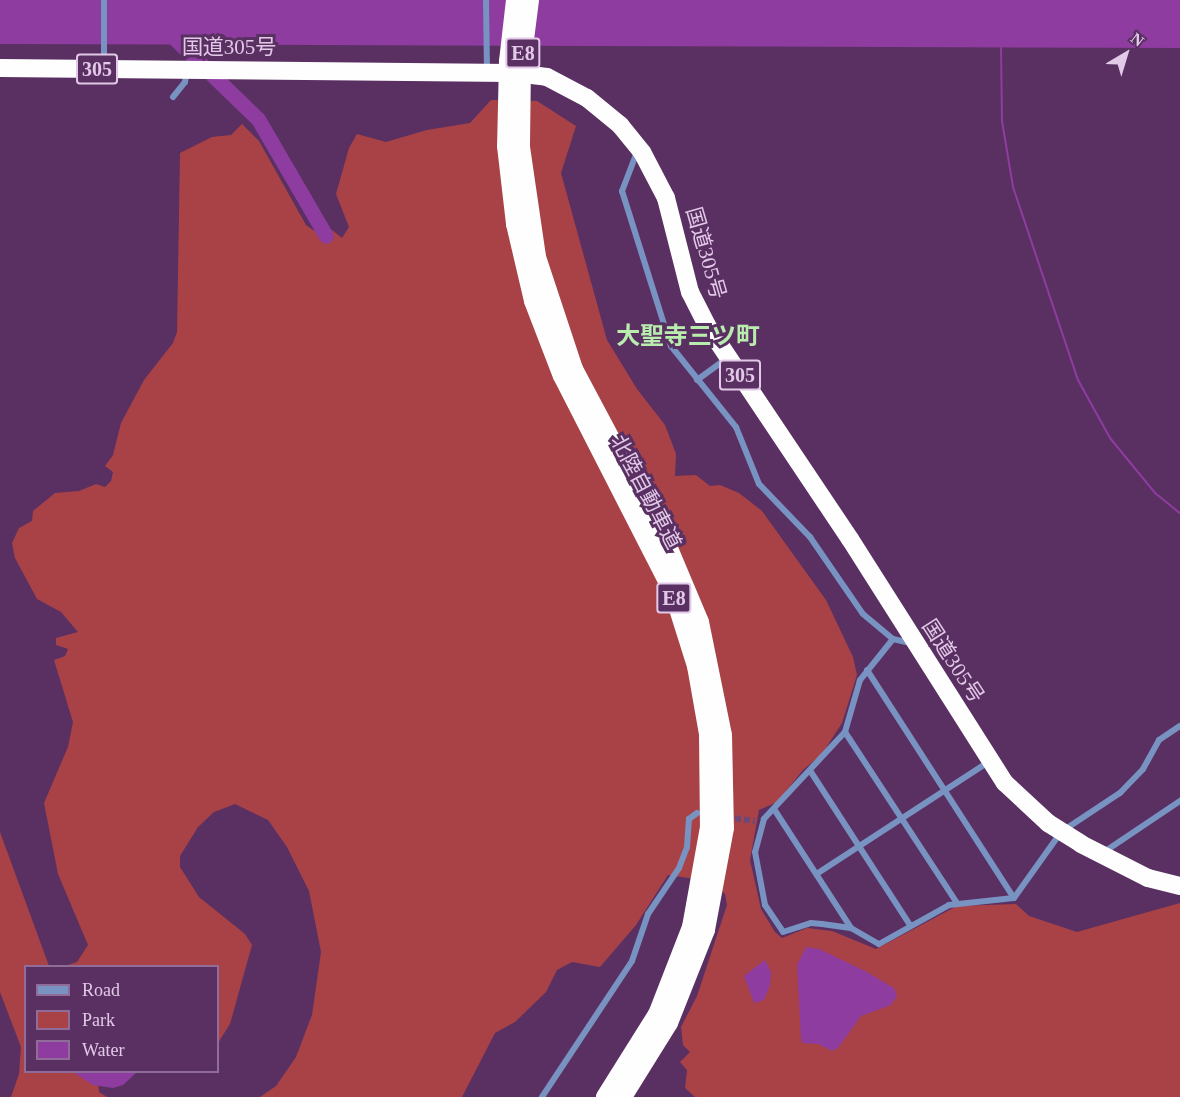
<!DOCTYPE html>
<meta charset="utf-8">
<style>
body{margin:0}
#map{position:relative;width:1180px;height:1097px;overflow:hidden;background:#5a3063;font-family:"Times New Roman","Noto Sans JP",serif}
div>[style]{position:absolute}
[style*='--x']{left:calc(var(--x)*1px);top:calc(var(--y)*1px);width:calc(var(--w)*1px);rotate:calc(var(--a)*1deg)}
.green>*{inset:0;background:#a84246}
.water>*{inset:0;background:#8e3c9f}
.stream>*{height:2px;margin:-1px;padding:0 1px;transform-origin:1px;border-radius:1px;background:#8e3c9f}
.river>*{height:15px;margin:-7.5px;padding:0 7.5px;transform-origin:7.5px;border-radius:7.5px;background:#8e3c9f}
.street-tunnel>*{height:6px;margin-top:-3px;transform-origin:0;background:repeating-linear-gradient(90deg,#6e4777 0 6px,transparent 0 9px)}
.street>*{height:6px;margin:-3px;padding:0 3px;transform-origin:3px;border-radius:3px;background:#7893c1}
.highway>*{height:18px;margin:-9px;padding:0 9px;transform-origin:9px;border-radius:9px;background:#fefefe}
span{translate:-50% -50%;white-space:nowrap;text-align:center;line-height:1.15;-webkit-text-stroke:6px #5a3063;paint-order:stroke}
.shield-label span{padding:2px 4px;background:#5a3063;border:2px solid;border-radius:4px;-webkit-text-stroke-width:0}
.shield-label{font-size:20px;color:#e2c9e7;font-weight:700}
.street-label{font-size:21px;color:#e2c9e7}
.quarter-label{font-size:24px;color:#b8edae;font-weight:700}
.legend{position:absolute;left:24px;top:965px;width:195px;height:108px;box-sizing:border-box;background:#5a3063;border:2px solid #906d98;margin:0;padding:8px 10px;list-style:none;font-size:18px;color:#e2c9e7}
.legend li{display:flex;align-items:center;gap:12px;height:30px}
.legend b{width:30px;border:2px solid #906d98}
.north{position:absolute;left:1096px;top:24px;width:60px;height:60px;-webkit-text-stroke:4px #5a3063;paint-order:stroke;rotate:38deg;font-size:16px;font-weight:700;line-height:24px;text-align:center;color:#e2c9e7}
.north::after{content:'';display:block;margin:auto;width:21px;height:27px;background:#e2c9e7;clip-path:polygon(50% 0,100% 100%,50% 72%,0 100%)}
</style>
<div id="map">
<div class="green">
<div style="clip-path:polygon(491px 100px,537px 101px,576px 126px,561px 173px,607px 340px,637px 389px,665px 425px,676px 454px,675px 476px,696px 475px,710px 486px,720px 485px,739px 493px,762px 511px,826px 600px,853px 657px,857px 675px,842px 723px,822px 754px,803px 770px,777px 802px,759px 810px,750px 860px,761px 909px,775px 932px,782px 938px,807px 928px,832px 931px,876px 949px,957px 906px,1016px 904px,1029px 916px,1077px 932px,1180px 903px,1180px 1097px,695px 1097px,685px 1088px,687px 1070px,680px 1062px,690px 1052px,683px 1045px,681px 1027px,697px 996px,727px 905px,725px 894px,710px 881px,668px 875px,636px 925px,600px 967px,572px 962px,557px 970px,546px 992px,515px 1022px,495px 1033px,462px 1097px,260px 1097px,276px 1086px,296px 1057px,312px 1015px,321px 952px,309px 891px,287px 847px,268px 820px,235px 804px,214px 812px,198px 827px,180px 856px,180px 867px,199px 897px,245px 934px,252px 945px,230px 1024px,218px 1043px,218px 966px,65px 966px,77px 962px,88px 945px,58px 874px,44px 803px,68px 747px,73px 722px,54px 660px,65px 656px,68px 649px,56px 645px,56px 638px,78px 632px,61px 612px,37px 599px,15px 558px,12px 543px,19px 528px,32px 521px,33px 511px,55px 493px,79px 491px,96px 484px,105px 487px,111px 481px,113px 472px,105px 466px,113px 455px,121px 423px,144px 380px,173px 343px,177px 332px,180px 153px,212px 137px,231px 135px,242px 124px,259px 141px,306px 225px,320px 235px,332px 230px,342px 238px,349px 227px,336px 194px,349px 148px,357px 134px,386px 142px,427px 130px,470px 123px)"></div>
<div style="clip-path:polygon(0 832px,49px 966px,26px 966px,26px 1072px,107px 1072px,98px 1080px,99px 1092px,107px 1097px,11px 1097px,19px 1074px,21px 1047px,0 992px)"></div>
</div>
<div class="water">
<div style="clip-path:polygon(0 0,1180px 0,1180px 48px,0 44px)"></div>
<div style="clip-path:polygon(806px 947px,819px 949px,867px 972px,894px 988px,897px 996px,891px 1005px,861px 1016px,838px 1048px,832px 1051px,818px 1044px,802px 1043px,801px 1038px,797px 965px)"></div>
<div style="clip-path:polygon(765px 960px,771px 972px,770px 985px,764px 1000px,754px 1003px,744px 976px)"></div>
<div style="clip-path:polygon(73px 1072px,137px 1072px,123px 1085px,113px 1088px,93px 1085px)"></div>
</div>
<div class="stream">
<div style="--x:1001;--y:48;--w:73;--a:89.2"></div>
<div style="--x:1002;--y:121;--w:67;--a:80.5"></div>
<div style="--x:1013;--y:187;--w:204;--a:71.4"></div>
<div style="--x:1078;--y:380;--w:66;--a:61.1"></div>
<div style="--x:1110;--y:438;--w:71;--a:50.7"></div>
<div style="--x:1155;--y:493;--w:32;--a:39"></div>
</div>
<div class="river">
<div style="--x:165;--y:29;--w:129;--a:44.1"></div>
<div style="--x:258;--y:119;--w:135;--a:59.8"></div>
</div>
<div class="street-tunnel">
<div style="--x:726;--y:817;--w:29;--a:8"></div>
</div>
<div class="street">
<div style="--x:104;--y:0;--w:68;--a:90"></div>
<div style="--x:486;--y:0;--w:71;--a:89.2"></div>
<div style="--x:173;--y:97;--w:19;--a:-51"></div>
<div style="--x:185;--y:82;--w:11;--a:-80"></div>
<div style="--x:637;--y:152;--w:42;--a:111"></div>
<div style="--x:622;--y:191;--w:163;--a:72.5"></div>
<div style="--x:671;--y:346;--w:104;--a:51.3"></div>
<div style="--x:736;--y:427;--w:61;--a:68"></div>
<div style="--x:759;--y:484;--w:74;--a:46.1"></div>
<div style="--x:810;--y:537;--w:93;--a:55.5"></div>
<div style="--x:863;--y:614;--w:39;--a:40"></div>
<div style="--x:893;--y:639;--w:18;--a:13"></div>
<div style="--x:697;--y:380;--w:37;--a:-36"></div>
<div style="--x:893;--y:639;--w:53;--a:128.8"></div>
<div style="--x:860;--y:680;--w:54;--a:106.1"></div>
<div style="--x:845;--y:732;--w:119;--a:133"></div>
<div style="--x:764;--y:819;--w:34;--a:105"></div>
<div style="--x:755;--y:852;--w:54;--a:79.3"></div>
<div style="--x:765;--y:905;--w:32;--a:56"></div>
<div style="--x:783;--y:932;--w:29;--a:-18"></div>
<div style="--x:811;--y:923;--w:11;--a:5"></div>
<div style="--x:822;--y:924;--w:29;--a:8"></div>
<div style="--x:851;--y:928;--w:32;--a:30"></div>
<div style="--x:879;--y:944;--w:80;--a:-29.1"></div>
<div style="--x:949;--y:905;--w:65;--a:-6.1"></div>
<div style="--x:1014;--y:898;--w:81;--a:-54.5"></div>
<div style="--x:1061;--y:832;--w:71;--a:-33.5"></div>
<div style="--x:1120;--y:793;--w:33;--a:-46"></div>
<div style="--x:1143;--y:769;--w:33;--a:-61"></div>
<div style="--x:1159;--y:740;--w:25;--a:-34"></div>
<div style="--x:867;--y:670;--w:271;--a:57.2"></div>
<div style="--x:845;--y:732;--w:204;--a:56.8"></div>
<div style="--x:811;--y:772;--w:182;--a:57.1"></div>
<div style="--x:774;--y:809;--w:142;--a:57.1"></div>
<div style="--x:1104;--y:852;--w:92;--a:-33.9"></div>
<div style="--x:818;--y:873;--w:203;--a:-33.1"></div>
<div style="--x:542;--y:1097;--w:163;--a:-56.5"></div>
<div style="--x:632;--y:961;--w:50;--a:-71.2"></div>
<div style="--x:648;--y:914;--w:55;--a:-56"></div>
<div style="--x:679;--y:868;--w:22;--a:-69"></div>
<div style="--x:687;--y:847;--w:28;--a:-86"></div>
<div style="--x:689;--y:819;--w:10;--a:-37"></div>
</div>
<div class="highway">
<div style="--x:515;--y:0;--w:61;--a:96.5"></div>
<div style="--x:508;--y:61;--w:85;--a:91.3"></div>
<div style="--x:506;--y:146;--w:79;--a:83.4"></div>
<div style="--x:515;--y:224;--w:79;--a:76.8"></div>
<div style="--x:533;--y:301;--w:80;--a:68.9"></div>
<div style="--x:562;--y:376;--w:244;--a:62.9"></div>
<div style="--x:673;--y:593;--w:77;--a:72.5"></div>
<div style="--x:696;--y:666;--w:69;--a:80"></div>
<div style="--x:708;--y:734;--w:93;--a:89.4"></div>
<div style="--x:709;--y:827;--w:102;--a:100.2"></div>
<div style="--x:691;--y:927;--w:93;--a:111.3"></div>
<div style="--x:657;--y:1014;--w:98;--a:122.1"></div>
<div style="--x:530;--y:0;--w:64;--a:97.2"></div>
<div style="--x:522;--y:63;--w:84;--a:90.7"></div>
<div style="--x:521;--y:147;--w:111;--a:81.7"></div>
<div style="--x:537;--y:257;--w:118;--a:71.7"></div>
<div style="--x:574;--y:369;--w:200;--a:62"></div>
<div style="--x:668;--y:546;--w:82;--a:67.2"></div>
<div style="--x:700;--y:622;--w:115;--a:78.5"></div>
<div style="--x:723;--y:735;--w:93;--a:88.8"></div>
<div style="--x:725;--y:828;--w:104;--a:100.6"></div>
<div style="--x:706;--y:930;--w:100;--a:111.7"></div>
<div style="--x:669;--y:1023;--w:87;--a:121.9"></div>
<div style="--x:0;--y:68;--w:515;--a:0.56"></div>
<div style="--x:515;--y:73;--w:32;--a:7"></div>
<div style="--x:547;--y:77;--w:45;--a:27.7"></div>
<div style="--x:587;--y:98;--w:43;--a:39.3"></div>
<div style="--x:620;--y:125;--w:35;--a:51"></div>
<div style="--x:642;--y:152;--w:52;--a:62.4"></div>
<div style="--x:666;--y:198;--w:97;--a:75.7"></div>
<div style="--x:690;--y:292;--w:36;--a:63"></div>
<div style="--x:706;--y:324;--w:259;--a:56.2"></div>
<div style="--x:850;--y:539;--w:289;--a:57.6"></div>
<div style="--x:1005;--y:783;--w:59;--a:42.9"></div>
<div style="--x:1048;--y:823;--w:39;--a:32"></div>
<div style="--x:1081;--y:844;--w:75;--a:26.9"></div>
<div style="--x:1148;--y:878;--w:33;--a:14"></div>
</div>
<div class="shield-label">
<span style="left:523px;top:53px">E8</span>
<span style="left:97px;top:69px">305</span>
<span style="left:740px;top:375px">305</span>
<span style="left:674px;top:598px">E8</span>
</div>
<div class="street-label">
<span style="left:229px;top:47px">国道305号</span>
<span style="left:706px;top:253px;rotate:74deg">国道305号</span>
<span style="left:646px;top:492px;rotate:62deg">北陸自動車道</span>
<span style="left:953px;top:661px;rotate:57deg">国道305号</span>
</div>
<div class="quarter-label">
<span style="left:688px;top:337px">大聖寺三ツ町</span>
</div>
<ul class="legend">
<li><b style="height:8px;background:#7893c1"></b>Road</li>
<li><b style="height:16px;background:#a84246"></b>Park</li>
<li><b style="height:16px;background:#8e3c9f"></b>Water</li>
</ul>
<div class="north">N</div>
</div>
